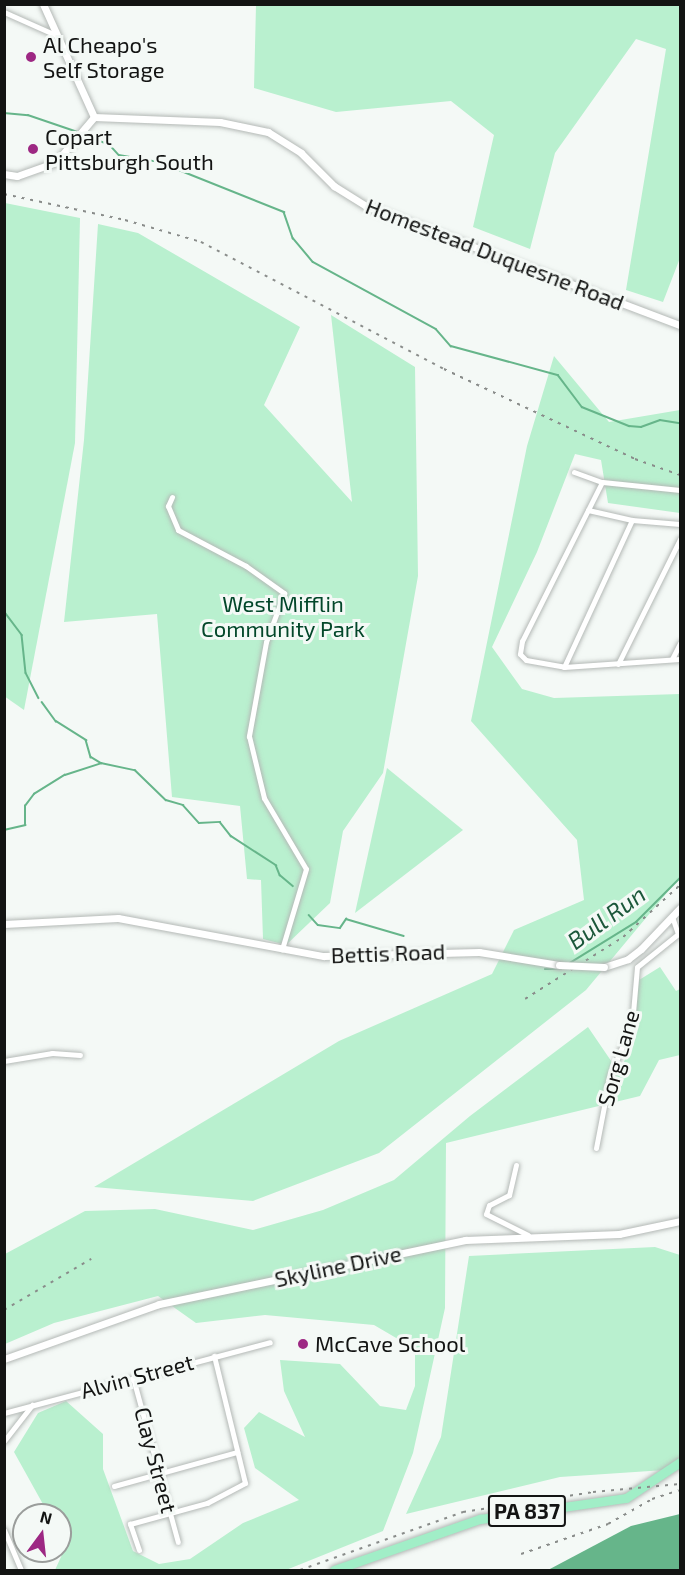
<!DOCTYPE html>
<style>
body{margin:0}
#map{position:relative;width:685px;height:1575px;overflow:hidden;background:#f4f9f6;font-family:"Exo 2",sans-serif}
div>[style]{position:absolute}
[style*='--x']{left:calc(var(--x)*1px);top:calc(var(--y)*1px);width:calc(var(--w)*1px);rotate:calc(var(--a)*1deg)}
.green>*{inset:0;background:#b9f0cf}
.water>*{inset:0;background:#66b58a}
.stream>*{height:1.5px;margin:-0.75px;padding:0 0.75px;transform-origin:0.75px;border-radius:0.75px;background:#66b58a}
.roads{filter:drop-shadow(0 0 2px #b4b9b6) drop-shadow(0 0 2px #b4b9b6)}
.minor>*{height:5px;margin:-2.5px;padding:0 2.5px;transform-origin:2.5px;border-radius:2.5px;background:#fff}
.tertiary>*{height:7px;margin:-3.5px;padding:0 3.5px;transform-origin:3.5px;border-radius:3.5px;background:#fff}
.primary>*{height:9px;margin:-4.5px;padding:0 4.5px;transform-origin:4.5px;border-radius:4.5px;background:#a1eec7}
.rail>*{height:1.5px;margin-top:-0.75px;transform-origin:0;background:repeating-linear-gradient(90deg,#898c8a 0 3px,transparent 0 9px)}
.bridges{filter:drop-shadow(0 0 2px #b4b9b6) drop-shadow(0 0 2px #b4b9b6)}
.tertiary-bridge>*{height:7px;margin:-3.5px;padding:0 3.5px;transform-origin:3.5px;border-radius:3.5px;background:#fff}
.dots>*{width:16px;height:16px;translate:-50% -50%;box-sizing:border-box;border:3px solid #f4f9f6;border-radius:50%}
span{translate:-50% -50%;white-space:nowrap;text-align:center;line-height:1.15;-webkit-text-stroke:6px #f4f9f6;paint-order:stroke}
.shield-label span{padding:2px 4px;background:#f4f9f6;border:2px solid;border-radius:4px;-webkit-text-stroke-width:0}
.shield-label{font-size:21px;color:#131413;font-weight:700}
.poi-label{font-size:22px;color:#131413}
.left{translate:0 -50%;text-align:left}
.street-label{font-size:22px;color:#131413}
.park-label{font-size:22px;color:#03472a}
.water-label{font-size:24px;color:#1b573a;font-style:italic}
.frame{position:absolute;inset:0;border:6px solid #131413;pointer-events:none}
.north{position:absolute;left:12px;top:1503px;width:60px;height:60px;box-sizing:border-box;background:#f4f9f6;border:2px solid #9a9d9b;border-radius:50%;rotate:15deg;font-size:16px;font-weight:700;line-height:24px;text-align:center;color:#131413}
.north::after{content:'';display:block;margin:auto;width:21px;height:27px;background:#9d2883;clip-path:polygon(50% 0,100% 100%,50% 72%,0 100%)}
</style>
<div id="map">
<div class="green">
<div style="clip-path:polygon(256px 5px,680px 5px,680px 258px,663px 302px,626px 290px,666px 49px,636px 39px,555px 153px,530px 249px,473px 227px,494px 135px,451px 101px,336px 112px,254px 88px)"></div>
<div style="clip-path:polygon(5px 203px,80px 218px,75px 443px,24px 710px,4px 696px)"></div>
<div style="clip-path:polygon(98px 224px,138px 233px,300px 327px,264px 405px,352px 502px,331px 315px,415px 367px,418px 576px,383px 773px,343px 831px,330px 903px,286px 945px,263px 939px,261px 880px,247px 879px,240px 806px,172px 797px,157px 614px,64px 622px,84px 440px)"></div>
<div style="clip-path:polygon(554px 356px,609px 422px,680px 410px,680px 513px,608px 503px,601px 460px,575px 454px,537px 552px,492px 647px,522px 689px,554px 698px,680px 694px,680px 877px,586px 990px,379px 1153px,253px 1201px,94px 1187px,339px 1041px,492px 974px,514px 930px,584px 900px,577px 840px,471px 721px,527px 446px)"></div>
<div style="clip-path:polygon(387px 768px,463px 830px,355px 913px)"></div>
<div style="clip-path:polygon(660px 967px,676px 991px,680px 989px,680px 1055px,659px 1060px,640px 1096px,446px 1143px,445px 1308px,413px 1453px,383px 1531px,286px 1570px,55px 1570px,66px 1546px,60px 1535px,60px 1515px,49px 1515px,14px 1452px,38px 1413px,66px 1401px,103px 1434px,103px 1469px,133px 1551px,159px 1564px,190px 1559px,243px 1523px,299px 1500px,255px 1468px,244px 1428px,259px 1412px,305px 1437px,284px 1391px,280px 1360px,340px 1364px,380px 1406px,406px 1410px,415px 1386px,415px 1349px,374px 1325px,265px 1315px,196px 1323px,158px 1296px,54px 1323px,5px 1344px,5px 1254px,85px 1211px,155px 1209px,253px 1230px,323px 1210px,394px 1180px,470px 1116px,588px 1027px,620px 1074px,629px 1047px,639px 980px)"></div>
<div style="clip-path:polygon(655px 1247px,680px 1255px,680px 1469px,560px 1477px,406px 1514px,441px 1437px,469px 1256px)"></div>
</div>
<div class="water">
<div style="clip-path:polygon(680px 1514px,680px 1570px,548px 1570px,631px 1526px)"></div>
</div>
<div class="stream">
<div style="--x:4;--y:113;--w:24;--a:5"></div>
<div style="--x:28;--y:115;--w:53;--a:18.8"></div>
<div style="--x:85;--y:137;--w:25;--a:16"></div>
<div style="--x:109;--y:144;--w:15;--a:48"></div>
<div style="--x:119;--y:155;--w:41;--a:9.9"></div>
<div style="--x:159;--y:162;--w:135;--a:21.8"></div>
<div style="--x:284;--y:212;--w:28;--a:71"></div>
<div style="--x:293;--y:238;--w:31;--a:50"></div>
<div style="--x:313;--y:262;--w:140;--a:28.6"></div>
<div style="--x:436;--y:329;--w:23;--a:49"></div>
<div style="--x:451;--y:346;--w:111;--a:15.2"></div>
<div style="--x:558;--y:375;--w:40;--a:53"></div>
<div style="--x:582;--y:407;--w:51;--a:22"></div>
<div style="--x:629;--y:426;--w:12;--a:5"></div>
<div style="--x:641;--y:427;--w:20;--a:-20"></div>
<div style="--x:660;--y:420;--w:20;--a:9"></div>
<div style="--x:4;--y:611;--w:30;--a:53"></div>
<div style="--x:22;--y:635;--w:38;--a:84"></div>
<div style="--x:26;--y:673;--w:28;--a:63"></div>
<div style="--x:42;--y:702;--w:24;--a:54"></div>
<div style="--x:56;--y:721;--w:36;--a:32"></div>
<div style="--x:86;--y:740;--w:18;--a:74"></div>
<div style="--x:91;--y:757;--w:12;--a:31"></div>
<div style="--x:4;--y:830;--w:22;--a:-13"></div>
<div style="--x:25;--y:825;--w:19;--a:-90"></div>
<div style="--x:25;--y:806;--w:15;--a:-53"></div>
<div style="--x:34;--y:794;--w:36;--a:-32"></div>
<div style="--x:65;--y:775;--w:38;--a:-18"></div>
<div style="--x:101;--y:763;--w:35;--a:12"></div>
<div style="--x:135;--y:770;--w:43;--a:44.1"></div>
<div style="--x:166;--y:800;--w:18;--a:16"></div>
<div style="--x:183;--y:805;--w:24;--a:48"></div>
<div style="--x:199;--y:823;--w:21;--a:-3"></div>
<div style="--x:220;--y:822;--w:18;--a:52"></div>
<div style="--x:231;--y:836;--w:54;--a:32.8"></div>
<div style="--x:276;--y:865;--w:11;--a:68"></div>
<div style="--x:280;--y:875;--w:17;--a:40"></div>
<div style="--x:309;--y:915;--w:13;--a:48"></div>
<div style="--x:318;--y:925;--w:22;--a:8"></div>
<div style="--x:340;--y:928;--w:11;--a:-56"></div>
<div style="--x:346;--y:919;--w:60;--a:16.3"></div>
<div style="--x:570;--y:963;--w:78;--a:-31.8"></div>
<div style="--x:636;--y:922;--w:62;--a:-45"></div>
<div style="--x:545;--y:969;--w:16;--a:0"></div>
</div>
<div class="roads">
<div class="minor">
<div style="--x:4;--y:12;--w:59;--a:24"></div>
<div style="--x:574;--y:472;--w:30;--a:20"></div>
<div style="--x:680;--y:490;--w:78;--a:-174.1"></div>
<div style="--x:602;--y:482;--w:178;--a:116.7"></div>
<div style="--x:522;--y:641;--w:13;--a:99"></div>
<div style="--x:520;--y:654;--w:8;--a:45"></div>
<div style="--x:526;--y:660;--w:39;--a:10"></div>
<div style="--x:564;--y:667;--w:116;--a:-3.9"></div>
<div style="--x:172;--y:497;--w:10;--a:114"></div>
<div style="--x:168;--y:506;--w:26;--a:67"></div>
<div style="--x:178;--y:530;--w:77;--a:27.9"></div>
<div style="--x:246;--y:566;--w:47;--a:35.4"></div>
<div style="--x:284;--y:593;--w:52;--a:110.2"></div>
<div style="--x:266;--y:642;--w:96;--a:100.3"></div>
<div style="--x:249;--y:736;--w:64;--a:76.4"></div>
<div style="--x:264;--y:798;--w:82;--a:59.4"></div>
<div style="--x:306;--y:869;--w:84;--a:106.7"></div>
<div style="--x:588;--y:510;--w:45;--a:12.8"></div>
<div style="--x:632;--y:520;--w:48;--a:4.8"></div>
<div style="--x:672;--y:659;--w:18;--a:-63"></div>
<div style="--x:618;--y:664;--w:140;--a:-63.6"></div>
<div style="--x:564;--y:667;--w:162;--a:-65.2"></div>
<div style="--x:4;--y:1061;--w:49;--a:-9.5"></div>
<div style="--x:52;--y:1053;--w:28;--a:4"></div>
<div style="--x:596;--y:1148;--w:74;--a:-79.1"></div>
<div style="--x:610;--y:1075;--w:56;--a:-66.7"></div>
<div style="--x:632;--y:1024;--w:57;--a:-85"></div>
<div style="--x:637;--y:967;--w:53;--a:-38.8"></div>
<div style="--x:678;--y:934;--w:18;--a:-109"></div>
<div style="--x:516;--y:1165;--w:31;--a:103"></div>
<div style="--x:509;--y:1195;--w:22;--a:153"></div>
<div style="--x:489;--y:1205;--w:9;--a:108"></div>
<div style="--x:486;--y:1214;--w:47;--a:26.6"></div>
<div style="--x:133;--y:1378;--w:170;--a:74.7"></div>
<div style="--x:4;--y:1413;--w:275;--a:-14.9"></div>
<div style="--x:4;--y:1441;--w:46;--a:-52.1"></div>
<div style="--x:114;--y:1486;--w:128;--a:-15.5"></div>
<div style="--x:4;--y:1530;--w:43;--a:67"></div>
<div style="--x:139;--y:1550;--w:28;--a:-109"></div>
<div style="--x:130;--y:1524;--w:80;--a:-15.3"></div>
<div style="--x:207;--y:1503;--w:43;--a:-27.8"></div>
<div style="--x:245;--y:1483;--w:131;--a:-103.7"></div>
</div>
<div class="tertiary">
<div style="--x:43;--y:4;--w:124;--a:65.7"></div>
<div style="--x:94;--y:117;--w:126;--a:2.3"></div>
<div style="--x:220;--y:122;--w:49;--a:11.8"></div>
<div style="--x:268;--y:132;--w:39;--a:32"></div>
<div style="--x:301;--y:153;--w:47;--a:45"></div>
<div style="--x:334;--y:186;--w:38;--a:32"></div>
<div style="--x:366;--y:206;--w:336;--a:20.8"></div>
<div style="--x:4;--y:174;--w:13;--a:9"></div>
<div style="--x:17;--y:176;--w:41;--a:-19.7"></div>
<div style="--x:56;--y:162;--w:59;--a:-49.8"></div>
<div style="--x:4;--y:924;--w:114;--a:-3"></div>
<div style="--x:118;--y:918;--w:209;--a:10.5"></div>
<div style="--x:324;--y:956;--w:155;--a:-1.5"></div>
<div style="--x:479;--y:952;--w:81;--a:9.2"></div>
<div style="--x:604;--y:967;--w:25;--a:-18"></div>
<div style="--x:628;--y:959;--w:16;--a:-38"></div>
<div style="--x:641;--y:949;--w:57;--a:-46.4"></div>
<div style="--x:4;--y:1359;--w:164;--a:-19.5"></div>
<div style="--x:159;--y:1304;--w:313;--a:-11.8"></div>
<div style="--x:465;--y:1240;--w:154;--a:-2.2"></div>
<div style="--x:619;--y:1234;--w:62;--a:-12"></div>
</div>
<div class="primary">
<div style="--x:334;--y:1570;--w:155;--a:-19.3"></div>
<div style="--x:480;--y:1519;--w:148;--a:-8.2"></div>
<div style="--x:626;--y:1498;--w:65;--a:-33.7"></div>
</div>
</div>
<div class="rail">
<div style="--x:4;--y:194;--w:124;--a:12.1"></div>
<div style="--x:125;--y:220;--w:79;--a:16.1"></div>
<div style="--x:201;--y:242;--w:274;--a:27.6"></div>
<div style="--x:444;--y:369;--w:211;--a:25.2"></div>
<div style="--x:635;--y:459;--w:48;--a:19.6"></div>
<div style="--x:525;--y:999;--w:116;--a:-32.3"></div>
<div style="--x:623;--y:937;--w:77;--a:-42.4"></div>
<div style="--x:4;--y:1310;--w:101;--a:-30.4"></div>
<div style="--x:521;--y:1554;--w:92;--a:-19"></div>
<div style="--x:608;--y:1524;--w:51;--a:-29.6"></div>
<div style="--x:652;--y:1499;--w:28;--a:-18"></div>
<div style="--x:300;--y:1570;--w:173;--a:-19.6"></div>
<div style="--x:463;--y:1512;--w:132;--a:-8.7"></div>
<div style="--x:593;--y:1492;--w:87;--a:-5.3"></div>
</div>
<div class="bridges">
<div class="tertiary-bridge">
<div style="--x:559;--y:965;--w:45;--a:2.5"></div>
</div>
</div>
<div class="dots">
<div style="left:31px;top:57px;background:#9d2883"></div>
<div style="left:33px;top:149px;background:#9d2883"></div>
<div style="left:303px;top:1344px;background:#9d2883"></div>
</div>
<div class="shield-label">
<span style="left:527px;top:1511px">PA 837</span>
</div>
<div class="poi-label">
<span class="left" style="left:43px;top:57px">Al Cheapo's<br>Self Storage</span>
<span class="left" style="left:45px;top:149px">Copart<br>Pittsburgh South</span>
<span class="left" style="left:315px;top:1344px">McCave School</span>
</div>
<div class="street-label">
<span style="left:495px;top:254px;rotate:21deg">Homestead Duquesne Road</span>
<span style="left:388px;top:953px;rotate:-2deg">Bettis Road</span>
<span style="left:618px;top:1058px;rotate:-74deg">Sorg Lane</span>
<span style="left:338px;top:1266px;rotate:-12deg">Skyline Drive</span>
<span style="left:137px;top:1376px;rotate:-15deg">Alvin Street</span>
<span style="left:156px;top:1460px;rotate:75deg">Clay Street</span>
</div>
<div class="park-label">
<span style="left:283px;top:616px">West Mifflin<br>Community Park</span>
</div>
<div class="water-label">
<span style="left:606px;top:917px;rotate:-36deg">Bull Run</span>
</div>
<div class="frame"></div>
<div class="north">N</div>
</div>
